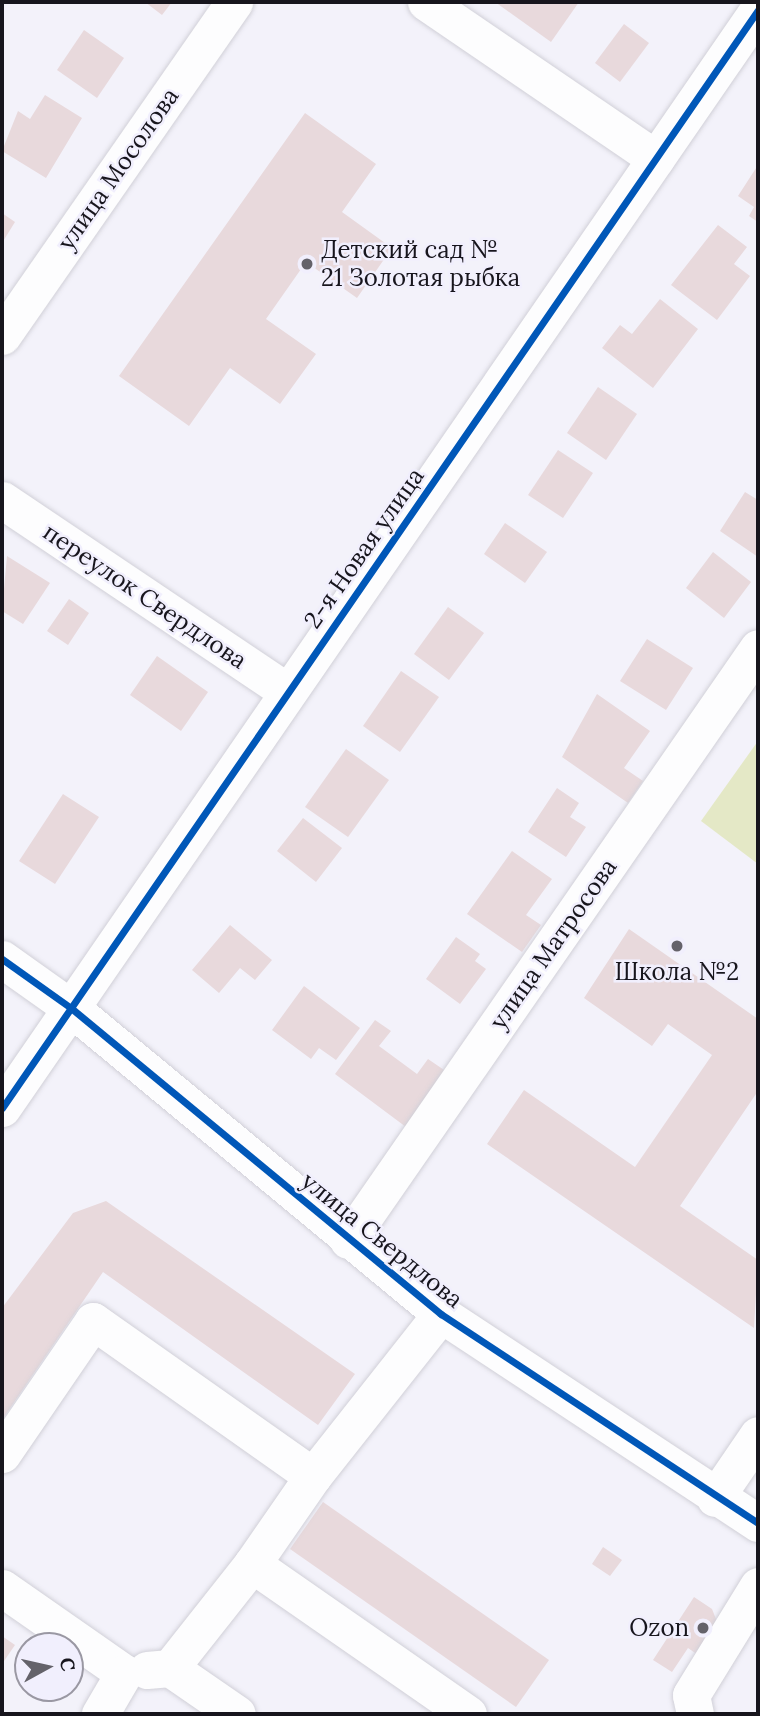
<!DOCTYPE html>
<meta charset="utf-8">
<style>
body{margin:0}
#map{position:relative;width:760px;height:1716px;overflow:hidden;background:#f3f2fa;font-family:Lora,serif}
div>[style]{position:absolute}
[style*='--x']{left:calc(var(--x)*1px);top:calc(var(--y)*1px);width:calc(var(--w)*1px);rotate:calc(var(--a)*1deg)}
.green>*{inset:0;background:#e4e8c6}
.building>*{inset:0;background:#e8d9dc}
.roads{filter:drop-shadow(0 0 2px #d1d0d8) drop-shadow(0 0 2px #d1d0d8)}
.minor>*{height:37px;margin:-18.5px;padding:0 18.5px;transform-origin:18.5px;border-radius:18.5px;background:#fdfdfe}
.cycleway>*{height:7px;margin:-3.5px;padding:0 3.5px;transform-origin:3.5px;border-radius:3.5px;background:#0057b8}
.dots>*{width:19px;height:19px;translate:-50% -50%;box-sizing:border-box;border:4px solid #f1effd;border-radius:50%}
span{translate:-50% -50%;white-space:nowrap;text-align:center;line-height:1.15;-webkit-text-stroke:5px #f1effd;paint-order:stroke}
.street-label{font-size:24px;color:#17151d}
.poi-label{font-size:24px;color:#17151d}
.left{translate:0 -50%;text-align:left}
.right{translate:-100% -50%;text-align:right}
.frame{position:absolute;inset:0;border:4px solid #17151d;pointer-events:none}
.north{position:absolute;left:14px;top:1632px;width:70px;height:70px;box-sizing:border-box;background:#f1effd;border:2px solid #9a98a3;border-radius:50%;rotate:82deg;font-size:19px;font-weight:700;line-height:28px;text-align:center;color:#17151d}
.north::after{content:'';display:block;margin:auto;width:24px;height:32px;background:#64626a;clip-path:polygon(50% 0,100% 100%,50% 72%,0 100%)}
</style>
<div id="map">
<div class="green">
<div style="clip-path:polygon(758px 741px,758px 864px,701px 821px)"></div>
</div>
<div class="building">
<div style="clip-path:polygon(145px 2px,172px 2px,162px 15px)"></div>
<div style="clip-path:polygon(495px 2px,579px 2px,551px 42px)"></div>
<div style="clip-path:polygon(624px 24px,649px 43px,620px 82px,595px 63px)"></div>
<div style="clip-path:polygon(84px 30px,124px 58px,97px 98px,57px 70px)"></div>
<div style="clip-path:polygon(45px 95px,82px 118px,46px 178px,2px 151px,18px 111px,30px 119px)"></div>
<div style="clip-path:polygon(305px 113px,376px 164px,342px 212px,392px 248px,357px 298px,306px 262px,266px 319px,316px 354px,280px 404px,230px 368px,189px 426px,119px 376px)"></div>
<div style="clip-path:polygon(758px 165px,758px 222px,749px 216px,754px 207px,738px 196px)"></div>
<div style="clip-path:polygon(2px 213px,15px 222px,2px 243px)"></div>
<div style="clip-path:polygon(718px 225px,747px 247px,734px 264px,750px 276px,717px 320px,671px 285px)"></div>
<div style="clip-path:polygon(660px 299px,698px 329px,653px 388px,602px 348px,620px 325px,632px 334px)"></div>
<div style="clip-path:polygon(598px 387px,637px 414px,606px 460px,567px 433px)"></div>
<div style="clip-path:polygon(558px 450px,593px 473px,563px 518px,528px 495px)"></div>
<div style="clip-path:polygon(745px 492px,758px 500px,758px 557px,720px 531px)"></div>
<div style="clip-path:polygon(505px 523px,547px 552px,525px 583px,484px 554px)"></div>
<div style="clip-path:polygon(713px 552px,751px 582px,724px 618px,686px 588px)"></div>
<div style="clip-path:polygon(7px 556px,50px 583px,23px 624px,2px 611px)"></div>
<div style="clip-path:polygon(69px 599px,89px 613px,68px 645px,47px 631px)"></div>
<div style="clip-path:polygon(448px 607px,484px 633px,449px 680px,414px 654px)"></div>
<div style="clip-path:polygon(647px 639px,693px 668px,666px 710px,620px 681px)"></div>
<div style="clip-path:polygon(157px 656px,208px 692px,181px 731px,130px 695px)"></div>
<div style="clip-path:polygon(401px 671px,439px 697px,400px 752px,363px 726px)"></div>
<div style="clip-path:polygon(597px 694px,650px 731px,624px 768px,643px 781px,628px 803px,562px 757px)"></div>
<div style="clip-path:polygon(346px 749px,389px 780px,348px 837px,305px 807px)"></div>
<div style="clip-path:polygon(557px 788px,579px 803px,570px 817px,586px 827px,566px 857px,528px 832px)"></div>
<div style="clip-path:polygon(63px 794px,99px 817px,55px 884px,19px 861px)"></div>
<div style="clip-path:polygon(303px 818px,342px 848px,316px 882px,277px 851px)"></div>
<div style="clip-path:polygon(512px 851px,552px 879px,526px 915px,541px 925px,522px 952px,467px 914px)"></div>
<div style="clip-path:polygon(230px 925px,272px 960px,255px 980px,240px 968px,219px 993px,192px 970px)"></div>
<div style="clip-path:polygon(629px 929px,758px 1019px,758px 1091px,680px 1206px,758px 1260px,754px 1328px,487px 1144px,524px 1090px,635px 1167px,712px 1055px,668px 1024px,652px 1046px,584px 998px)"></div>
<div style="clip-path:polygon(456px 937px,480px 954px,475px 961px,486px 969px,460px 1004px,426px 979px)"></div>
<div style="clip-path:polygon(304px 986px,360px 1028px,336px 1060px,319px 1048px,311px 1059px,272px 1030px)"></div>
<div style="clip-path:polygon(375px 1020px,391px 1031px,379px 1046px,417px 1074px,428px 1059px,447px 1072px,406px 1127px,335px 1074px)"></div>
<div style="clip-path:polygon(106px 1201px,355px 1374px,318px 1425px,103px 1272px,2px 1420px,2px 1308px,73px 1213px)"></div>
<div style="clip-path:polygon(323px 1502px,549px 1660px,516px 1707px,290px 1549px)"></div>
<div style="clip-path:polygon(603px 1547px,622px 1560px,610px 1576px,592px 1564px)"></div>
<div style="clip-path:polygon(694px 1597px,712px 1609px,718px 1624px,698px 1655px,688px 1648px,672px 1672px,653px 1660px)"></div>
<div style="clip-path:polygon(2px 1636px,15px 1645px,2px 1664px)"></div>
</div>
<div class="roads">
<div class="minor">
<div style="--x:426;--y:2;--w:278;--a:34.3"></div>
<div style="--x:2;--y:336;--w:407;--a:-55.2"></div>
<div style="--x:2;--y:500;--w:344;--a:33.9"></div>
<div style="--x:2;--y:959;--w:85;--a:35.4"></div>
<div style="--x:71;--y:1008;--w:480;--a:39.6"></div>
<div style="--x:441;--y:1314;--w:380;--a:33.4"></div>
<div style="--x:2;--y:1108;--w:1333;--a:-55.45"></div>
<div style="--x:348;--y:1240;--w:720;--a:-55.29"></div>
<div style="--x:2;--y:1454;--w:161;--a:-55.6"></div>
<div style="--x:93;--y:1321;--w:269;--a:35.2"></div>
<div style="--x:313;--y:1476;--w:206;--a:-51.7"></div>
<div style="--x:313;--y:1476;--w:107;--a:124.7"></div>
<div style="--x:252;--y:1564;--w:263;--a:34.8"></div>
<div style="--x:715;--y:1498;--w:76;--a:-55.7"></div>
<div style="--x:2;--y:1588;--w:149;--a:34.9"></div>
<div style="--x:124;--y:1673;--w:48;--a:120.3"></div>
<div style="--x:170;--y:1668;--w:132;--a:-51.7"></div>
<div style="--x:147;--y:1670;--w:23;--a:-5"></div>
<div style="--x:170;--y:1668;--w:81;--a:34.5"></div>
<div style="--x:695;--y:1714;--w:19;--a:-102"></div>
<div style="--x:691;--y:1695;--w:128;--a:-58.4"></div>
</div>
</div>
<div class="cycleway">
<div style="--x:2;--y:959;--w:85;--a:35.4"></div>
<div style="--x:71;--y:1008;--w:480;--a:39.6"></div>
<div style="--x:441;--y:1314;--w:380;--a:33.4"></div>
<div style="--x:2;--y:1108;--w:1333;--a:-55.45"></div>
</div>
<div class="dots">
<div style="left:307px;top:264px;background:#64626a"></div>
<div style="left:677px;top:946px;background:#64626a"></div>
<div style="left:703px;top:1628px;background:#64626a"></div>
</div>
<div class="street-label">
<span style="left:118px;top:169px;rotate:-55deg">улица Мосолова</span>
<span style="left:364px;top:548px;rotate:-55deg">2-я Новая улица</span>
<span style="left:145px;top:596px;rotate:34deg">переулок Свердлова</span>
<span style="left:553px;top:944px;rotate:-55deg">улица Матросова</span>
<span style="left:382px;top:1240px;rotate:39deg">улица Свердлова</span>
</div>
<div class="poi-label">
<span class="left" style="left:321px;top:264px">Детский сад №<br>21 Золотая рыбка</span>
<span style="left:677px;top:972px">Школа №2</span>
<span class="right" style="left:689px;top:1628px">Ozon</span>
</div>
<div class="frame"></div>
<div class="north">С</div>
</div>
